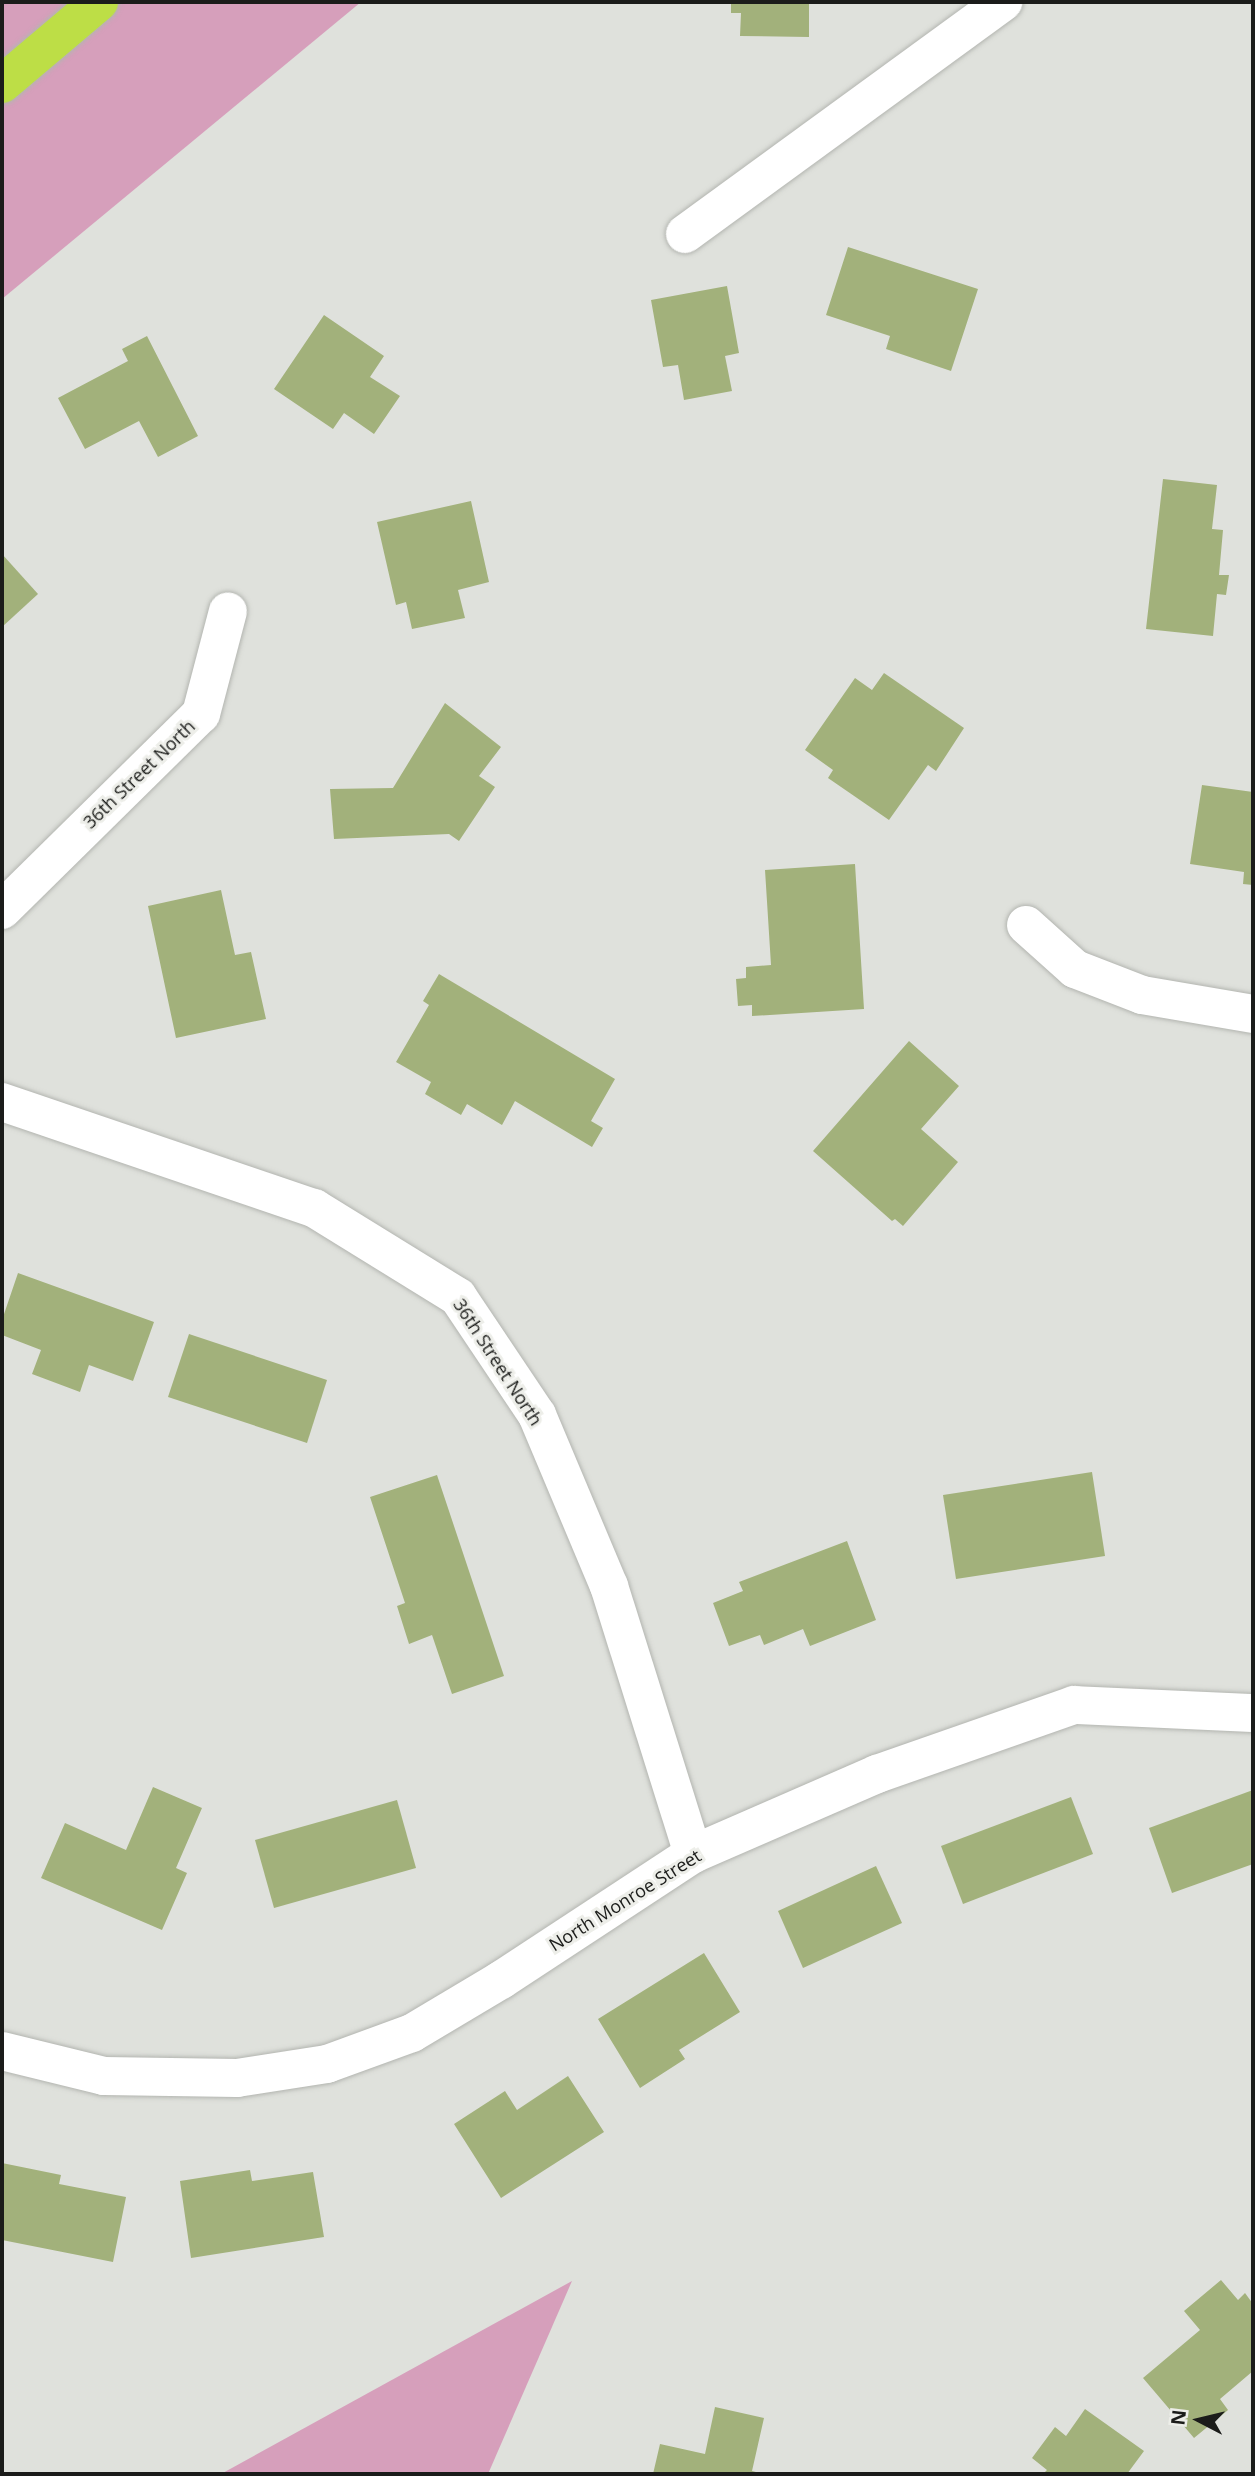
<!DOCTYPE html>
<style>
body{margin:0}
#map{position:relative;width:1255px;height:2476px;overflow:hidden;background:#dfe1dc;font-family:"Open Sans",sans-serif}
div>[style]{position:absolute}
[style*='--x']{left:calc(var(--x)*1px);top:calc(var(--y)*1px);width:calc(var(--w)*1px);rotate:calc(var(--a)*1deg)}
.green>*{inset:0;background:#d69fbb}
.building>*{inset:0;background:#a2b17b}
.roads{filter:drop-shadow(0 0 2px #b3b5b0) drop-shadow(0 0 2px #b3b5b0)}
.minor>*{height:38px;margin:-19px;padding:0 19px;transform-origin:19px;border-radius:19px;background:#fff}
.highway>*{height:38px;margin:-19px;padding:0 19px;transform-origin:19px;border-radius:19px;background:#bdde46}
span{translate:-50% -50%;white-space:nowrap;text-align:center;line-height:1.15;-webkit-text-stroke:6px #edeee9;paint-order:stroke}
.street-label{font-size:18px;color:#1b1c1a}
.frame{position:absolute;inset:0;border:4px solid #1b1c1a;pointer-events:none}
.north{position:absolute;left:1164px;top:2385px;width:70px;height:70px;-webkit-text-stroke:5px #edeee9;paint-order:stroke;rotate:277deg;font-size:19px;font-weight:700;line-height:28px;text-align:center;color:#1b1c1a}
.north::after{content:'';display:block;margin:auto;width:24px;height:32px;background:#1b1c1a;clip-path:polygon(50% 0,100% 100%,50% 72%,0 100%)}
</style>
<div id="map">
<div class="green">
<div style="clip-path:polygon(2px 2px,361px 2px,2px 299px)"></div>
<div style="clip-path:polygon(572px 2281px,488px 2474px,221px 2474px)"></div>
</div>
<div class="building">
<div style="clip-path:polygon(731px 2px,809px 2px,809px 37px,740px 36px,741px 13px,731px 13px)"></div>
<div style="clip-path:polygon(848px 247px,978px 289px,951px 371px,886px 349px,890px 336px,826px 315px)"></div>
<div style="clip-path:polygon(727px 286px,739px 353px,725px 356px,732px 391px,684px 400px,678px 365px,663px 367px,651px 300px)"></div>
<div style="clip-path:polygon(324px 315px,384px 356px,370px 377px,400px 396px,374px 434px,344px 413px,333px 429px,274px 389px)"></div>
<div style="clip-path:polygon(147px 336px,198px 436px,158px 457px,139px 421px,85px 449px,58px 398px,128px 361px,122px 349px)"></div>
<div style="clip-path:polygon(1163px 479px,1217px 485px,1212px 529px,1223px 530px,1219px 575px,1229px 575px,1226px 595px,1217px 594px,1213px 636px,1146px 629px)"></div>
<div style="clip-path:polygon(471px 501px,489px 582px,458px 590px,465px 618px,412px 629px,406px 602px,396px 605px,377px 522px)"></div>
<div style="clip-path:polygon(2px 554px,38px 594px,2px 627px)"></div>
<div style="clip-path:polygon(884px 673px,964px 728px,936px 771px,928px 765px,889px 820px,828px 778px,833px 770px,805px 750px,855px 678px,872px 690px)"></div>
<div style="clip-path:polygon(445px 703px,501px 747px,479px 776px,495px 787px,459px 841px,449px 834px,334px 839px,330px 789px,393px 788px)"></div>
<div style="clip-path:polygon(1202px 785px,1253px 792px,1253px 885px,1243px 884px,1244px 872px,1190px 864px)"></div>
<div style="clip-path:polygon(855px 864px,864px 1009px,752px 1016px,752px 1005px,738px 1006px,736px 979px,746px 978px,746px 967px,771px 965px,765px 870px)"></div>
<div style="clip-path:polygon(221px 890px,235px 955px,251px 952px,266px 1019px,176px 1038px,148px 906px)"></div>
<div style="clip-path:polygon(439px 974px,615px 1079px,591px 1121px,603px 1128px,592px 1147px,515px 1101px,502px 1125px,467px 1104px,461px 1115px,425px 1094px,431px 1082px,396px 1062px,429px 1005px,423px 1001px)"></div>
<div style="clip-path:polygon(909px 1041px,959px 1086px,921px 1129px,958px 1162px,903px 1226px,895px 1219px,892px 1221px,813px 1151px)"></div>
<div style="clip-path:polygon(18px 1273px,154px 1322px,133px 1381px,89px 1365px,80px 1392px,32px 1374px,41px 1350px,2px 1335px,2px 1320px)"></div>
<div style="clip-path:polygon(189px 1334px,327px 1380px,307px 1443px,168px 1397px)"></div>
<div style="clip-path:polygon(1092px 1472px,1105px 1556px,956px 1579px,943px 1495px)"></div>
<div style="clip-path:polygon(437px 1475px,504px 1676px,452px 1694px,432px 1635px,409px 1644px,397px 1606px,405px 1603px,370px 1497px)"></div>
<div style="clip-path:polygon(847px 1541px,876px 1620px,810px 1646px,803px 1629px,764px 1645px,760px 1635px,729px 1646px,713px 1603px,743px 1591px,739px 1582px)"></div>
<div style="clip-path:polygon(153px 1787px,202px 1808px,176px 1868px,187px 1873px,162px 1930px,41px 1878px,65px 1823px,126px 1850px)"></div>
<div style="clip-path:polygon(1253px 1790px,1253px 1864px,1172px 1893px,1149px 1828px)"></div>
<div style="clip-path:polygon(1071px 1797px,1093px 1854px,963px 1904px,941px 1846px)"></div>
<div style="clip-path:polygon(397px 1800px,416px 1868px,274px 1908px,255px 1840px)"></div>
<div style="clip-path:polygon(876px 1866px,902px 1923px,803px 1968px,778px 1911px)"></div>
<div style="clip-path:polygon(704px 1953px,740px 2012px,679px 2050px,685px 2059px,640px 2088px,598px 2019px)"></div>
<div style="clip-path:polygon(568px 2076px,604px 2132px,501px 2198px,454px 2124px,505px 2091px,517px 2110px)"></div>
<div style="clip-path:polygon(2px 2163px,61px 2175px,59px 2184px,126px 2197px,113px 2262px,2px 2240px)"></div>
<div style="clip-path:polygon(250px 2170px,252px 2181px,313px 2172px,324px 2237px,191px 2258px,180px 2181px)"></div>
<div style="clip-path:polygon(1221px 2280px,1238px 2300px,1245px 2293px,1253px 2304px,1253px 2371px,1220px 2399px,1228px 2410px,1194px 2438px,1143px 2378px,1200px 2330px,1184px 2311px)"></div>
<div style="clip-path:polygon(715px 2407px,764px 2418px,752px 2471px,764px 2474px,653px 2474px,660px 2444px,705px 2454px)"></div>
<div style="clip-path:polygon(1085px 2409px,1144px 2451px,1127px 2474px,1043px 2474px,1047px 2470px,1032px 2458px,1055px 2427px,1066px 2436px)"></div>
</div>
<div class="roads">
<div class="minor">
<div style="--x:685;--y:234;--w:394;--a:-36.1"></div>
<div style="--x:2;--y:910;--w:279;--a:-44.6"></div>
<div style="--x:201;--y:714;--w:106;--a:-75.3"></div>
<div style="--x:1026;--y:925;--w:66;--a:41.9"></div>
<div style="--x:1075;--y:969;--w:72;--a:21.2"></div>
<div style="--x:1142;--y:995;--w:113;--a:9.7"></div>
<div style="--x:2;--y:1102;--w:330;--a:18.8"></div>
<div style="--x:314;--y:1208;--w:169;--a:31.7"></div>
<div style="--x:458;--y:1297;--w:142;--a:56.2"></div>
<div style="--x:537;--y:1415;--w:186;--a:67.2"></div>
<div style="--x:609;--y:1586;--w:281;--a:72.6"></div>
<div style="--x:2;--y:2051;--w:105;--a:13.8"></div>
<div style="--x:104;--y:2076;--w:133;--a:0.9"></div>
<div style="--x:237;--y:2078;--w:91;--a:-8.8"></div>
<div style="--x:327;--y:2064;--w:90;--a:-20"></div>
<div style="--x:412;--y:2033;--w:104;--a:-30.8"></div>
<div style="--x:501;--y:1980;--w:230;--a:-33.3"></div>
<div style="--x:693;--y:1854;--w:201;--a:-23.5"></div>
<div style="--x:877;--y:1774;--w:209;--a:-19.3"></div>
<div style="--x:1074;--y:1705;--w:179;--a:2.6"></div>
</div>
<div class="highway">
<div style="--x:2;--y:84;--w:127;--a:-40.2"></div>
</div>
</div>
<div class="street-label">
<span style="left:139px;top:774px;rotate:-44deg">36th Street North</span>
<span style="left:498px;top:1362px;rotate:57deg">36th Street North</span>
<span style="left:625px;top:1900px;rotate:-32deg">North Monroe Street</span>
</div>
<div class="frame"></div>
<div class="north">N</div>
</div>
